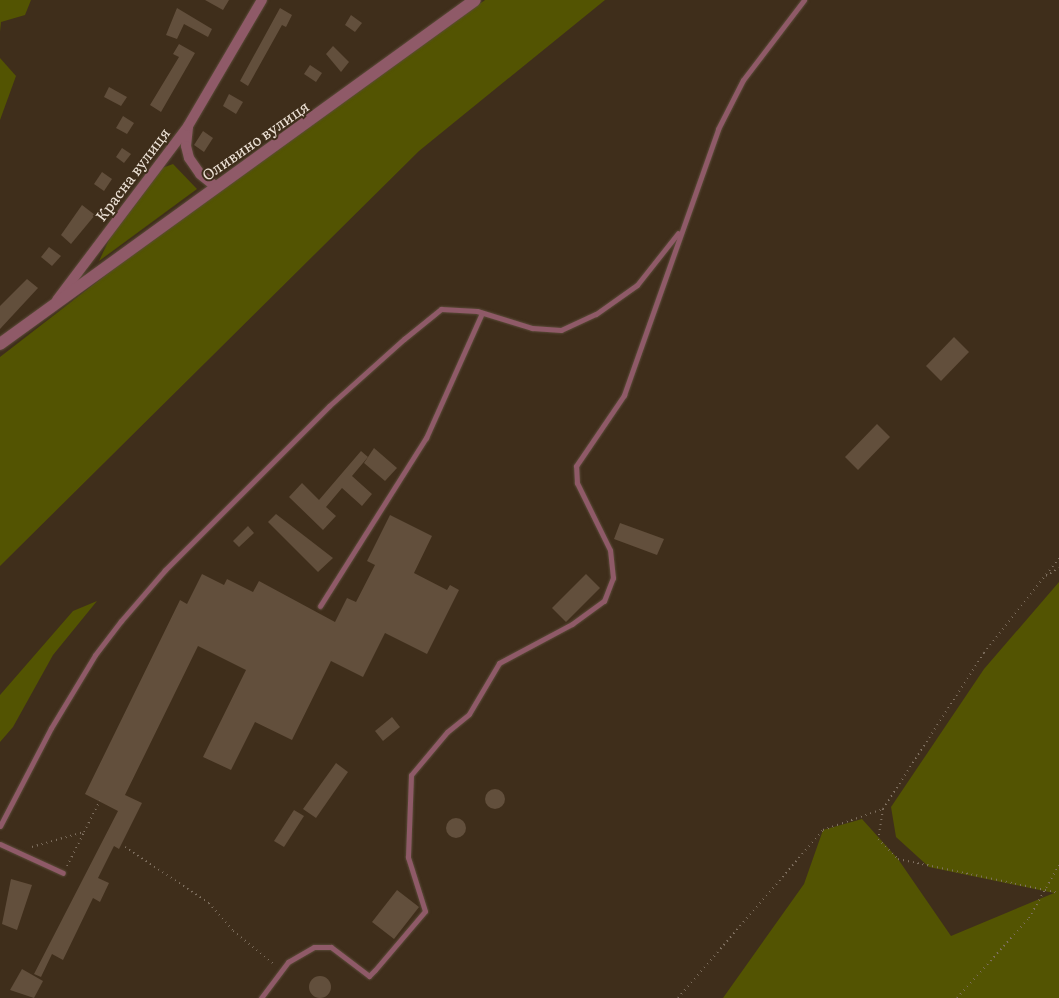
<!DOCTYPE html>
<meta charset="utf-8">
<style>
body{margin:0}
#map{position:relative;width:1059px;height:998px;overflow:hidden;background:#3f2e1b;font-family:Literata,serif}
div>[style]{position:absolute}
[style*='--x']{left:calc(var(--x)*1px);top:calc(var(--y)*1px);width:calc(var(--w)*1px);rotate:calc(var(--a)*1deg)}
.green>*{inset:0;background:#535402}
.building>*{inset:0;background:#624f3c}
.round{border-radius:50%}
.path>*{height:2px;margin-top:-1px;transform-origin:0;background:repeating-linear-gradient(90deg,#7f7060 0 1px,transparent 0 5px)}
.roads{filter:drop-shadow(0 0 1px #5b4b39) drop-shadow(0 0 1px #5b4b39)}
.service>*{height:5px;margin:-2.5px;padding:0 2.5px;transform-origin:2.5px;border-radius:2.5px;background:#8f5a68}
.minor>*{height:10px;margin:-5px;padding:0 5px;transform-origin:5px;border-radius:5px;background:#8f5a68}
.tertiary>*{height:12px;margin:-6px;padding:0 6px;transform-origin:6px;border-radius:6px;background:#8f5a68}
span{translate:-50% -50%;white-space:nowrap;text-align:center;line-height:1.15;-webkit-text-stroke:4px #3f2e1b;paint-order:stroke}
.street-label{font-size:15px;color:#ede2d6}
</style>
<div id="map">
<div class="green">
<div style="clip-path:polygon(0 0,31px 0,25px 15px,1px 22px,0 32px)"></div>
<div style="clip-path:polygon(485px 0,605px 0,419px 151px,0 566px,0 357px,155px 237px)"></div>
<div style="clip-path:polygon(0 58px,16px 76px,0 120px)"></div>
<div style="clip-path:polygon(173px 164px,197px 189px,99px 261px,115px 227px,162px 168px)"></div>
<div style="clip-path:polygon(1059px 582px,1059px 998px,723px 998px,804px 884px,823px 830px,862px 819px,898px 859px,951px 936px,1054px 893px,929px 867px,896px 837px,891px 807px,984px 669px)"></div>
<div style="clip-path:polygon(97px 601px,53px 655px,13px 727px,0 742px,0 695px,73px 611px)"></div>
</div>
<div class="building">
<div style="clip-path:polygon(205px 0,229px 0,223px 10px)"></div>
<div style="clip-path:polygon(177px 8px,212px 29px,208px 37px,184px 24px,177px 39px,166px 35px)"></div>
<div style="clip-path:polygon(280px 8px,292px 15px,286px 27px,282px 25px,248px 86px,240px 81px)"></div>
<div style="clip-path:polygon(351px 15px,362px 23px,355px 32px,345px 25px)"></div>
<div style="clip-path:polygon(179px 44px,195px 53px,161px 112px,150px 105px,179px 57px,173px 54px)"></div>
<div style="clip-path:polygon(333px 46px,349px 62px,341px 72px,326px 54px)"></div>
<div style="clip-path:polygon(310px 65px,322px 73px,316px 82px,304px 74px)"></div>
<div style="clip-path:polygon(109px 87px,127px 97px,121px 106px,104px 97px)"></div>
<div style="clip-path:polygon(229px 94px,243px 102px,236px 114px,223px 106px)"></div>
<div style="clip-path:polygon(123px 116px,134px 123px,127px 134px,116px 128px)"></div>
<div style="clip-path:polygon(203px 131px,213px 138px,204px 152px,194px 145px)"></div>
<div style="clip-path:polygon(122px 148px,131px 154px,124px 163px,116px 157px)"></div>
<div style="clip-path:polygon(102px 172px,112px 179px,104px 191px,94px 184px)"></div>
<div style="clip-path:polygon(82px 205px,95px 215px,71px 244px,61px 235px)"></div>
<div style="clip-path:polygon(49px 247px,61px 256px,52px 266px,41px 257px)"></div>
<div style="clip-path:polygon(27px 279px,38px 288px,0 329px,0 306px)"></div>
<div style="clip-path:polygon(954px 337px,969px 352px,941px 381px,926px 366px)"></div>
<div style="clip-path:polygon(877px 424px,890px 437px,858px 470px,845px 457px)"></div>
<div style="clip-path:polygon(374px 448px,397px 468px,385px 481px,364px 463px)"></div>
<div style="clip-path:polygon(361px 451px,368px 457px,352px 476px,372px 494px,362px 506px,342px 488px,326px 507px,336px 516px,323px 530px,289px 497px,302px 483px,319px 500px)"></div>
<div style="clip-path:polygon(276px 514px,333px 558px,318px 572px,268px 522px)"></div>
<div style="clip-path:polygon(390px 515px,432px 536px,414px 573px,447px 590px,450px 585px,459px 590px,427px 654px,385px 633px,363px 677px,331px 661px,292px 740px,255px 722px,231px 770px,203px 757px,246px 670px,198px 646px,125px 795px,142px 803px,119px 849px,114px 846px,98px 878px,109px 883px,100px 902px,93px 898px,63px 960px,52px 954px,41px 977px,34px 974px,118px 811px,85px 794px,180px 600px,187px 604px,202px 574px,224px 585px,227px 579px,253px 592px,259px 581px,335px 622px,347px 598px,356px 602px,375px 565px,367px 561px)"></div>
<div style="clip-path:polygon(620px 523px,664px 539px,657px 555px,614px 539px)"></div>
<div style="clip-path:polygon(248px 526px,254px 533px,239px 547px,233px 541px)"></div>
<div style="clip-path:polygon(586px 574px,600px 588px,566px 622px,552px 608px)"></div>
<div style="clip-path:polygon(392px 717px,400px 727px,383px 741px,375px 731px)"></div>
<div style="clip-path:polygon(336px 763px,348px 772px,316px 818px,303px 809px)"></div>
<div class="round" style="left:485px;top:789px;width:20px;height:20px"></div>
<div style="clip-path:polygon(294px 810px,304px 816px,284px 847px,274px 841px)"></div>
<div class="round" style="left:446px;top:818px;width:20px;height:20px"></div>
<div style="clip-path:polygon(11px 879px,32px 885px,17px 930px,2px 924px)"></div>
<div style="clip-path:polygon(397px 890px,419px 907px,394px 939px,372px 922px)"></div>
<div style="clip-path:polygon(22px 969px,43px 981px,34px 998px,10px 990px)"></div>
<div class="round" style="left:309px;top:976px;width:22px;height:22px"></div>
</div>
<div class="path">
<div style="--x:1046;--y:576;--w:15;--a:-32"></div>
<div style="--x:883;--y:809;--w:30;--a:99"></div>
<div style="--x:878;--y:839;--w:28;--a:45"></div>
<div style="--x:898;--y:859;--w:165;--a:11.9"></div>
<div style="--x:32;--y:847;--w:54;--a:-16.1"></div>
<div style="--x:84;--y:832;--w:35;--a:-63"></div>
<div style="--x:125;--y:847;--w:101;--a:33.7"></div>
<div style="--x:209;--y:903;--w:37;--a:49"></div>
<div style="--x:233;--y:931;--w:54;--a:39"></div>
<div style="--x:67;--y:866;--w:37;--a:-63"></div>
<div style="--x:678;--y:998;--w:222;--a:-49.2"></div>
<div style="--x:823;--y:830;--w:64;--a:-19.3"></div>
<div style="--x:883;--y:809;--w:186;--a:-57.1"></div>
<div style="--x:984;--y:653;--w:121;--a:-51.7"></div>
<div style="--x:957;--y:998;--w:108;--a:-48"></div>
<div style="--x:1029;--y:918;--w:61;--a:-60.5"></div>
</div>
<div class="roads">
<div class="service">
<div style="--x:320;--y:606;--w:199;--a:-57.8"></div>
<div style="--x:426;--y:438;--w:137;--a:-65.9"></div>
<div style="--x:0;--y:826;--w:110;--a:-62.5"></div>
<div style="--x:51;--y:728;--w:85;--a:-58.9"></div>
<div style="--x:95;--y:655;--w:43;--a:-52.6"></div>
<div style="--x:121;--y:621;--w:67;--a:-49.2"></div>
<div style="--x:165;--y:570;--w:232;--a:-45"></div>
<div style="--x:329;--y:406;--w:101;--a:-41.8"></div>
<div style="--x:404;--y:339;--w:48;--a:-39"></div>
<div style="--x:441;--y:309;--w:36;--a:3"></div>
<div style="--x:477;--y:311;--w:58;--a:17.2"></div>
<div style="--x:532;--y:328;--w:29;--a:4"></div>
<div style="--x:561;--y:330;--w:38;--a:-25"></div>
<div style="--x:596;--y:314;--w:50;--a:-35.3"></div>
<div style="--x:637;--y:285;--w:66;--a:-51.7"></div>
<div style="--x:0;--y:844;--w:69;--a:24.7"></div>
<div style="--x:261;--y:998;--w:45;--a:-53.1"></div>
<div style="--x:288;--y:962;--w:30;--a:-30"></div>
<div style="--x:314;--y:947;--w:17;--a:0"></div>
<div style="--x:331;--y:947;--w:48;--a:37.3"></div>
<div style="--x:369;--y:976;--w:8;--a:-45"></div>
<div style="--x:375;--y:970;--w:77;--a:-49.7"></div>
<div style="--x:425;--y:911;--w:57;--a:-107.5"></div>
<div style="--x:408;--y:857;--w:82;--a:-87.9"></div>
<div style="--x:411;--y:775;--w:56;--a:-50.1"></div>
<div style="--x:447;--y:732;--w:28;--a:-39"></div>
<div style="--x:469;--y:714;--w:59;--a:-59.5"></div>
<div style="--x:499;--y:663;--w:83;--a:-28.1"></div>
<div style="--x:572;--y:624;--w:39;--a:-36"></div>
<div style="--x:604;--y:601;--w:25;--a:-69"></div>
<div style="--x:613;--y:578;--w:28;--a:-96"></div>
<div style="--x:610;--y:550;--w:75;--a:-116.2"></div>
<div style="--x:577;--y:483;--w:17;--a:-93"></div>
<div style="--x:576;--y:466;--w:86;--a:-55.9"></div>
<div style="--x:624;--y:395;--w:282;--a:-70.5"></div>
<div style="--x:718;--y:129;--w:55;--a:-63"></div>
<div style="--x:743;--y:80;--w:101;--a:-52.7"></div>
</div>
<div class="minor">
<div style="--x:188;--y:127;--w:19;--a:96"></div>
<div style="--x:186;--y:146;--w:12;--a:76"></div>
<div style="--x:189;--y:158;--w:19;--a:55"></div>
<div style="--x:200;--y:174;--w:21;--a:39"></div>
<div style="--x:57;--y:300;--w:218;--a:-53"></div>
<div style="--x:188;--y:126;--w:146;--a:-59.6"></div>
</div>
<div class="tertiary">
<div style="--x:0;--y:344;--w:586;--a:-35.91"></div>
</div>
</div>
<div class="street-label">
<span style="left:255px;top:140px;rotate:-35deg">Оливино вулиця</span>
<span style="left:132px;top:174px;rotate:-53deg">Красна вулиця</span>
</div>
</div>
